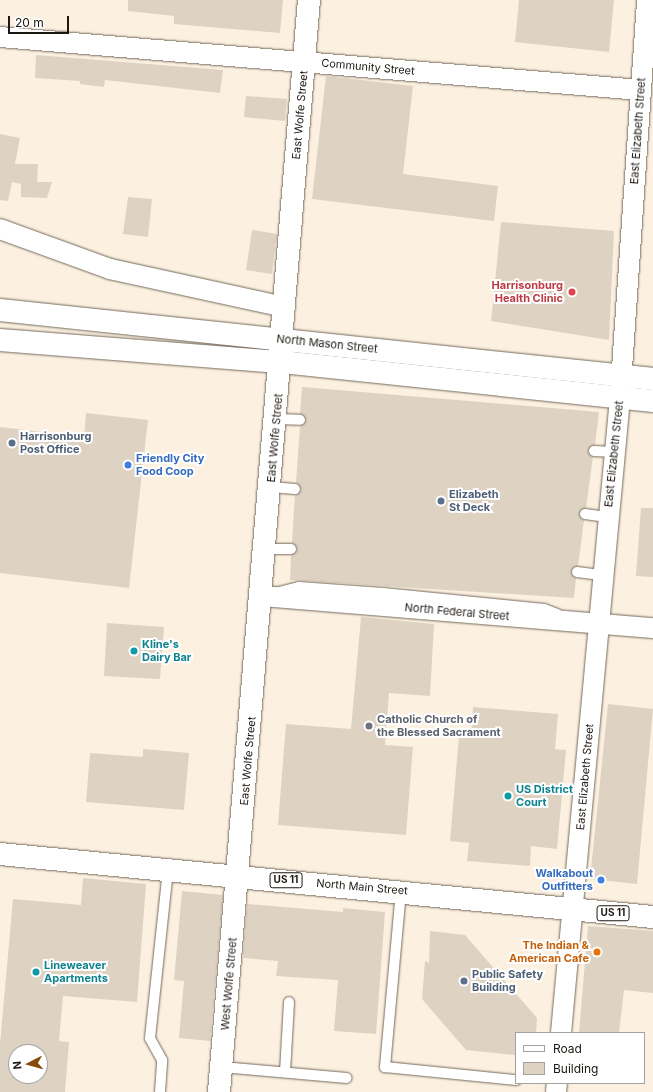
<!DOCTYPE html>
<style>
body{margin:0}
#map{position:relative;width:653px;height:1092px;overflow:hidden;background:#fcf1e0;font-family:Inter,sans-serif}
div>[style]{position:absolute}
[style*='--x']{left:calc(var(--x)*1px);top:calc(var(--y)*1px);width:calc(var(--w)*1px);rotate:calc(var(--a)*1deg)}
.building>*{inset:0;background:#ded3c3}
.roads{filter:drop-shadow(0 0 1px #73695b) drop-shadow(0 0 1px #73695b)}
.lane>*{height:10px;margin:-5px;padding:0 5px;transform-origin:5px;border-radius:5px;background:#fff}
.street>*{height:20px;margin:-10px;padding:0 10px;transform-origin:10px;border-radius:10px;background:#fff}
.secondary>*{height:22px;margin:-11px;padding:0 11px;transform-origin:11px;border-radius:11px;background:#fff}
.primary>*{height:22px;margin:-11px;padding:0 11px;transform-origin:11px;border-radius:11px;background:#fff}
.dots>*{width:11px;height:11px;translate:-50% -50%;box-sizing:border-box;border:2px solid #fff;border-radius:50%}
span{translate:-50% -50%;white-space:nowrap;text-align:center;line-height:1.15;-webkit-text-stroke:4px #fff;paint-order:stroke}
.shield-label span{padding:1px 3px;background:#fff;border:1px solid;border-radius:3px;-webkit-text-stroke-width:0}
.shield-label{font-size:10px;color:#1b1711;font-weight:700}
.street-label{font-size:11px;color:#1b1711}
.health-label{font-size:11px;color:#be3a42;font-weight:700}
.right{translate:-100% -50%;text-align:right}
.service-label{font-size:11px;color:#4e5e75;font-weight:700}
.left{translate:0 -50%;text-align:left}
.shop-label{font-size:11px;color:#366cbe;font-weight:700}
.culture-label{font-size:11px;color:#0d838f;font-weight:700}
.worship-label{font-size:11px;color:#5b616d;font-weight:700}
.food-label{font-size:11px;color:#c56008;font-weight:700}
.legend{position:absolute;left:515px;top:1032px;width:130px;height:52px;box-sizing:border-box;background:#fff;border:1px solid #a4a2a0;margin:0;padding:5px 7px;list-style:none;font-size:12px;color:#1b1711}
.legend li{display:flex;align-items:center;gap:8px;height:20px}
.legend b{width:20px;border:1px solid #a4a2a0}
.north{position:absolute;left:8px;top:1044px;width:40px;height:40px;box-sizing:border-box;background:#fff;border:1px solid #a4a2a0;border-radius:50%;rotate:264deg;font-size:11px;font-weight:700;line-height:16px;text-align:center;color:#1b1711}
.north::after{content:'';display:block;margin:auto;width:14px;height:18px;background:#874a08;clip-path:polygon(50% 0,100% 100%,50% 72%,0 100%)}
.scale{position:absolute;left:8px;top:16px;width:61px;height:18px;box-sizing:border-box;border:2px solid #1b1711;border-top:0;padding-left:5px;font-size:12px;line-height:14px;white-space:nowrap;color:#1b1711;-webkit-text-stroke:3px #fff;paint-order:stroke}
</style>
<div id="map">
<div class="building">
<div style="clip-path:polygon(128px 0,283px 0,280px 33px,174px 24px,174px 16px,128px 11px)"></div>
<div style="clip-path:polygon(519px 0,614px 0,609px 52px,515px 42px)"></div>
<div style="clip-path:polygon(36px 55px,223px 70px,220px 93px,105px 80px,104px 87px,80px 84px,80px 81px,35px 78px)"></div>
<div style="clip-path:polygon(326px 76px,413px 86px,403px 174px,498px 186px,494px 221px,312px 199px)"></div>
<div style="clip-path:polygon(246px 96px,287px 99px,285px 121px,244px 117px)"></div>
<div style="clip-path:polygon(0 134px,20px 138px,15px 164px,38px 164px,37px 182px,52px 182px,47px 198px,21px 197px,21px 184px,12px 182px,8px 201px,0 200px)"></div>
<div style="clip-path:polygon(128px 197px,152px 199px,148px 237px,123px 234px)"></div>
<div style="clip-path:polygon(501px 222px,614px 231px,609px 340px,491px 321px)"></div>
<div style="clip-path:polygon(252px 230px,277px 234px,272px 274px,246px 270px)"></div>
<div style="clip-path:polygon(302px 387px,599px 412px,595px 445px,588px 450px,593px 457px,586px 508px,579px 513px,584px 520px,578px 566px,571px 571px,576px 578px,574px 598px,290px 580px,291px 555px,297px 549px,292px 543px,295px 495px,301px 489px,296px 483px,300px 426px,306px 421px,300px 414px)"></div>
<div style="clip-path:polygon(86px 413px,148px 420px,129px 588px,0 573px,0 427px,84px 437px)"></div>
<div style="clip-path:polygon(641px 508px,653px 508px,653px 577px,636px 576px)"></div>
<div style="clip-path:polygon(361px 617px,434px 624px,430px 696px,389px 693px,385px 745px,413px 747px,406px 835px,278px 825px,286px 724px,351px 729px)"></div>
<div style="clip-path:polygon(107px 623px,164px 627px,160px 679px,104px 676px)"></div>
<div style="clip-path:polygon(608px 704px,653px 709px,637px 884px,590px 879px)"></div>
<div style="clip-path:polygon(473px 707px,558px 714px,555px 749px,566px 750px,557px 849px,531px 846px,530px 866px,467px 861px,469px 843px,450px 841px,459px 736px,471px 737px)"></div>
<div style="clip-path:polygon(143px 749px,189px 753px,184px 810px,86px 802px,90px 753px,143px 757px)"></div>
<div style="clip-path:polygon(evenodd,83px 878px,146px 884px,137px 1002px,63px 996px,59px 1041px,69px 1042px,65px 1092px,0 1092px,0 1044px,13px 899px,81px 905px,83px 878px,16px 1052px,40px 1052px,40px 1076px,16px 1076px,16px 1052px)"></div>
<div style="clip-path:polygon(182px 891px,223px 895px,210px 1041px,179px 1038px,184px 981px,174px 980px)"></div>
<div style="clip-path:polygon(247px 904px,343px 912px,343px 908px,385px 912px,376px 1034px,334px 1031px,338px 980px,276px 976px,278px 961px,243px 958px)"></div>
<div style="clip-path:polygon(588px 926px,653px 931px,653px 993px,624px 990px,619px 1033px,579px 1033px)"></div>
<div style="clip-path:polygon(430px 931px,465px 935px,537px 1018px,536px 1033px,516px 1033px,516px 1055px,466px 1050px,422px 999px,425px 961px,429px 963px)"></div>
</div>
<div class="roads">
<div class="lane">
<div style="--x:277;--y:419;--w:23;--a:2"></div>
<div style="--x:594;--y:451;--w:19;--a:3"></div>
<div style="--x:271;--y:487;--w:24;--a:5"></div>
<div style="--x:585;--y:514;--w:22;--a:8"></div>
<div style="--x:266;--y:549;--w:25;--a:0"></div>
<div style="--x:577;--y:572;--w:26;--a:7"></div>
<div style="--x:279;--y:592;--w:21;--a:-14"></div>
<div style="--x:299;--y:587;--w:84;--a:4.1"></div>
<div style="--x:383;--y:593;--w:162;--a:5.7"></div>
<div style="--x:544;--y:609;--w:14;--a:21"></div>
<div style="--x:401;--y:891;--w:177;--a:95.2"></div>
<div style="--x:385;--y:1067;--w:132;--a:5.7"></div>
<div style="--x:222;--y:1067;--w:125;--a:5"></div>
<div style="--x:285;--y:1072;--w:70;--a:-86.7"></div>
<div style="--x:160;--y:1092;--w:32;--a:-86"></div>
<div style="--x:162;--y:1060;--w:25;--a:-119"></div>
<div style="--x:150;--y:1038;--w:170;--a:-83.9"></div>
</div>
<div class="street">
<div style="--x:0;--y:37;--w:643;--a:4.73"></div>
<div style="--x:0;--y:229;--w:117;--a:20"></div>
<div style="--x:110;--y:269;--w:179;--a:12.3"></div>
<div style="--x:262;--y:596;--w:392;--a:4.7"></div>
<div style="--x:561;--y:1033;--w:638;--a:-84.69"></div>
<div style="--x:620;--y:398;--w:399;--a:-86.1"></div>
<div style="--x:556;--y:1092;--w:9;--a:-84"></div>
</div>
<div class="secondary">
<div style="--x:0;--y:310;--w:657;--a:6.03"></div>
<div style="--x:0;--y:340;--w:283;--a:4.5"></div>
<div style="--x:282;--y:362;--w:373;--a:6"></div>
<div style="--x:219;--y:1092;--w:1096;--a:-85.29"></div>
</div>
<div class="primary">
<div style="--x:0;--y:854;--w:656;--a:5.51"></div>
</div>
</div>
<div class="dots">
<div style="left:572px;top:292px;background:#e0444e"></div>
<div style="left:12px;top:443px;background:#5c6f8a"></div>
<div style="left:128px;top:465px;background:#3f7fe0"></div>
<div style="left:441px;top:501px;background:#5c6f8a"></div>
<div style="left:134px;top:651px;background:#0f9aa8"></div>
<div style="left:369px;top:726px;background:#6b7280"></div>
<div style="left:508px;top:796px;background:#0f9aa8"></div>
<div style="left:601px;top:880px;background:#3f7fe0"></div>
<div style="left:597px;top:952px;background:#e8710a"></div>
<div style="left:36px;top:972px;background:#0f9aa8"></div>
<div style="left:464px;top:981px;background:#5c6f8a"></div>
</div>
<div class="shield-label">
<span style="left:286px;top:880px">US 11</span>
<span style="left:613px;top:913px">US 11</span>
</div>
<div class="street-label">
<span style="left:368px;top:67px;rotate:5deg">Community Street</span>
<span style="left:300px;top:115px;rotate:-85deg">East Wolfe Street</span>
<span style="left:638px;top:131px;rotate:-86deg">East Elizabeth Street</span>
<span style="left:327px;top:344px;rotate:6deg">North Mason Street</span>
<span style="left:275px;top:438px;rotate:-85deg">East Wolfe Street</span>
<span style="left:614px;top:454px;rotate:-84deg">East Elizabeth Street</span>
<span style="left:457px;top:612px;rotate:5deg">North Federal Street</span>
<span style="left:248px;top:761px;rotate:-85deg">East Wolfe Street</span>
<span style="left:585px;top:777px;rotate:-85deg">East Elizabeth Street</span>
<span style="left:362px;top:887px;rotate:5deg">North Main Street</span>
<span style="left:229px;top:984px;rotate:-85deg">West Wolfe Street</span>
</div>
<div class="health-label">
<span class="right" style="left:563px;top:292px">Harrisonburg<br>Health Clinic</span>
</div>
<div class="service-label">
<span class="left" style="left:20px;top:443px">Harrisonburg<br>Post Office</span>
<span class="left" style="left:449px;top:501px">Elizabeth<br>St Deck</span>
<span class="left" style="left:472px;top:981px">Public Safety<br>Building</span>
</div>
<div class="shop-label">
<span class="left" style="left:136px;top:465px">Friendly City<br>Food Coop</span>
<span class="right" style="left:593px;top:880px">Walkabout<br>Outfitters</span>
</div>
<div class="culture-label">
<span class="left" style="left:142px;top:651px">Kline's<br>Dairy Bar</span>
<span class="left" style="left:516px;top:796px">US District<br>Court</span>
<span class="left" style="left:44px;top:972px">Lineweaver<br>Apartments</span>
</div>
<div class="worship-label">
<span class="left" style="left:377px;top:726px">Catholic Church of<br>the Blessed Sacrament</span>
</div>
<div class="food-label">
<span class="right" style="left:589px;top:952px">The Indian &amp;<br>American Cafe</span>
</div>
<ul class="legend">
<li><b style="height:5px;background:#fff"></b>Road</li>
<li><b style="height:11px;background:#ded3c3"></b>Building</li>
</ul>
<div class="north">N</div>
<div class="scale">20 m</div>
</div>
